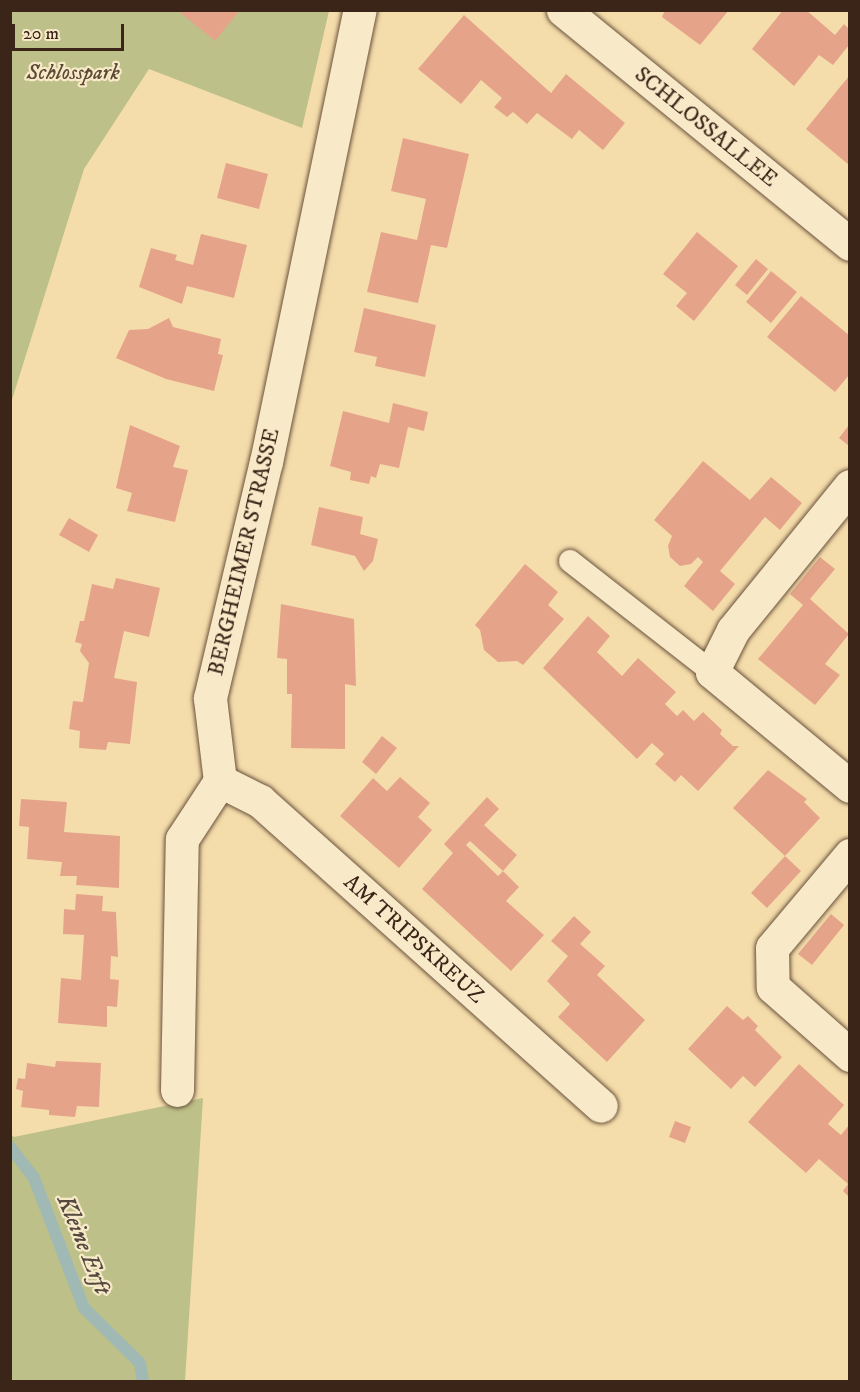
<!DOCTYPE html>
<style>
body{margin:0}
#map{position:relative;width:860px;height:1392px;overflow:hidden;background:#f5ddab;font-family:"IM FELL DW Pica",serif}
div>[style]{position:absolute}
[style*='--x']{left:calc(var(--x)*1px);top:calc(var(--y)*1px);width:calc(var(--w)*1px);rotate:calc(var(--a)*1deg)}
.green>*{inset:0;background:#bdc088}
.stream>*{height:12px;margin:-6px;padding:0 6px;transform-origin:6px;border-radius:6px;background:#a0b9b4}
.building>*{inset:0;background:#e5a48a}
.roads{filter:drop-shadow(0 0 2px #6a523d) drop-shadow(0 0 2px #6a523d)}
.service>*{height:22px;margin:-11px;padding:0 11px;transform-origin:11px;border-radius:11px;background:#f8e9c8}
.minor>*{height:33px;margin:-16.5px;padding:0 16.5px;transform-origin:16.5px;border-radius:16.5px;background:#f8e9c8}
span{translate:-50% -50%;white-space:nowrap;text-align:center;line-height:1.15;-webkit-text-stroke:4.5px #f8e9c8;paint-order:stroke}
.park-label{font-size:22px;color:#5c4b34;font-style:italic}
.street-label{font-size:22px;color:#3b2418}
.water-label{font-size:24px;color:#54493f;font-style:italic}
.frame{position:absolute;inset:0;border:12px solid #3b2418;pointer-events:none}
.scale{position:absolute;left:12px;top:24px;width:112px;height:27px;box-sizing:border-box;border:3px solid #3b2418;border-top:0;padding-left:8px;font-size:18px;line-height:21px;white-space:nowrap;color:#3b2418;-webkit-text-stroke:4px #f8e9c8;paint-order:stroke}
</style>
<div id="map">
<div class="green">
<div style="clip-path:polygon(10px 11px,329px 11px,302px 128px,149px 69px,84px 169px,11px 403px)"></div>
<div style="clip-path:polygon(203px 1098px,185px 1381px,11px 1381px,10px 1134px,14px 1137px)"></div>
</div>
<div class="stream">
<div style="--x:10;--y:1147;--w:39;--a:52"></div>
<div style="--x:34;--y:1178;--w:139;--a:69"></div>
<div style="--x:84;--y:1308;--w:78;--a:44.5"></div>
<div style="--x:140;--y:1363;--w:19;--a:81"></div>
</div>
<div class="building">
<div style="clip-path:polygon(177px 10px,240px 10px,215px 41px)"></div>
<div style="clip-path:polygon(665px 10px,729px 10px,700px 45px,662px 17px)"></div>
<div style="clip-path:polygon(783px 10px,806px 10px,835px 35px,844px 24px,849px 29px,849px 45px,833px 65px,819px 55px,794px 86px,752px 49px)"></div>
<div style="clip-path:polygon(464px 15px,551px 93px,566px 74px,625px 123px,603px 150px,579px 130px,572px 139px,537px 113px,527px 124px,513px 112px,507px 117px,494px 107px,502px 98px,481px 80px,461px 104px,418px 69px)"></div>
<div style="clip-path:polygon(849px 76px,849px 165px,806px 129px)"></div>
<div style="clip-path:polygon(403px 138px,469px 154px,447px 248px,431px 245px,418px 303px,367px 292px,381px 232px,417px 240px,426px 199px,391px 191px)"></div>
<div style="clip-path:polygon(226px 163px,268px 174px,259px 209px,217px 198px)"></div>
<div style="clip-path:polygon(697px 232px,738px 266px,694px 321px,676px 306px,687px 293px,663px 274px)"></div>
<div style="clip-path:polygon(201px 234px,247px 245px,234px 298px,187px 286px,182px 304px,139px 287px,151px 248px,177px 255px,175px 260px,193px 265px)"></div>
<div style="clip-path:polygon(756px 259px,768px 269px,747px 295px,735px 285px)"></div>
<div style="clip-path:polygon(771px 271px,797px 292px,771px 323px,746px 302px)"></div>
<div style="clip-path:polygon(801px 296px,849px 335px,849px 375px,835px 392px,767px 337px)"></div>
<div style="clip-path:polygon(364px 308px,436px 325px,425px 377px,375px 366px,377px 357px,354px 352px)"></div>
<div style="clip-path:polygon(169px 318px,173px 327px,221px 339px,218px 354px,223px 355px,214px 391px,166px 379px,116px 358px,129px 330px,148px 329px)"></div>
<div style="clip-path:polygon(393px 403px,428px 412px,424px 431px,408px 427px,399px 468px,380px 464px,376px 478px,371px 476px,369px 484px,350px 480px,351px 472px,330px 466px,343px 411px,389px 423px)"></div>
<div style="clip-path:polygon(130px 425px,180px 446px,173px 467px,188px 470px,175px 522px,127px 511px,132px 493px,116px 488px)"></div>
<div style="clip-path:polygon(849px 425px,849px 446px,839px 438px)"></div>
<div style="clip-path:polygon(703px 461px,750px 500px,771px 477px,802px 503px,780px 530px,765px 517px,720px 571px,735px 584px,713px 611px,684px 586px,703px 562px,698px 557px,691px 564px,680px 566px,670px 557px,668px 546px,672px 536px,654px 520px)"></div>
<div style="clip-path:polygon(319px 507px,363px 517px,360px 534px,378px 539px,373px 561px,364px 571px,355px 556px,311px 545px)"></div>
<div style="clip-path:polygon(69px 518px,98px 535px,89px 552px,59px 535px)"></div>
<div style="clip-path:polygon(820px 557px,835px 569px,810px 599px,849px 634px,825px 664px,840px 675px,815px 705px,758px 659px,803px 605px,790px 594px)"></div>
<div style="clip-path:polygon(525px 564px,558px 592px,548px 605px,564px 619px,523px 665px,517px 661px,498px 662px,484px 650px,480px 630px,475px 625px)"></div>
<div style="clip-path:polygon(116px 578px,160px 588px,149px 637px,124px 631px,114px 678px,137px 682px,130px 744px,108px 742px,106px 750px,79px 748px,80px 731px,69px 729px,73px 701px,83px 702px,89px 663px,80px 651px,82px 644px,75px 642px,80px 621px,84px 621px,92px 584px,113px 589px)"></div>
<div style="clip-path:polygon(281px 604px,354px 619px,356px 686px,345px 684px,345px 749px,291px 748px,292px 694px,287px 694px,287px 659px,277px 658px)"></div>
<div style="clip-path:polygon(588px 616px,610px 636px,597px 652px,622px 676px,638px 658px,676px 692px,665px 704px,677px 716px,683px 710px,694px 721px,703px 712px,722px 730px,720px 734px,733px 746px,739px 746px,698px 791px,681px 775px,675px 782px,655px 764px,664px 754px,652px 743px,637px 759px,543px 668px)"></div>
<div style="clip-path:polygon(382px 736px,397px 748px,376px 774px,362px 762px)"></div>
<div style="clip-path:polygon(768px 770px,807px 799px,804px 802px,820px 818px,785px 856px,733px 808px)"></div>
<div style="clip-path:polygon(400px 777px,430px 803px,418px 817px,432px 830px,399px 868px,340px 816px,373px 778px,387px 791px)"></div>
<div style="clip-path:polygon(evenodd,487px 797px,499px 809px,484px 825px,517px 855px,503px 871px,519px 887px,506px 901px,544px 935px,511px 971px,422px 889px,453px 853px,444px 844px,487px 797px,470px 841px,503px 871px,498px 876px,466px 845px,470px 841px)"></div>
<div style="clip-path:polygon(21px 799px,67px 802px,64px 832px,120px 836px,119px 888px,76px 885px,77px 876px,60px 876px,62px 862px,27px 859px,29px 827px,19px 826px)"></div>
<div style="clip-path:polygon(785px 856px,801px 871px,767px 908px,751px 893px)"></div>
<div style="clip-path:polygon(76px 894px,103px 896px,102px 911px,116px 912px,118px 957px,111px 956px,110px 979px,119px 980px,117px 1007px,107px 1006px,107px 1027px,58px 1023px,61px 978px,81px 980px,84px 935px,63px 934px,64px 909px,75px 910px)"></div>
<div style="clip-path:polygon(831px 914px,844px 925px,812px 965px,798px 954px)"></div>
<div style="clip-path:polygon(574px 916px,591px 932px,580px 944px,605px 966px,597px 975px,645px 1020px,607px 1062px,558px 1017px,570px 1004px,547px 981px,568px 956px,551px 941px)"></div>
<div style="clip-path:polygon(727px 1006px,743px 1020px,748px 1016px,758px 1026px,755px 1030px,782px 1057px,755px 1087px,743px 1076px,731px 1089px,688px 1049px)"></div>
<div style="clip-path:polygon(56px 1061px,101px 1063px,99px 1107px,77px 1106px,75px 1117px,49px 1115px,49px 1110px,21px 1107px,23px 1091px,16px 1089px,18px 1078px,25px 1079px,27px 1063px,55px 1067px)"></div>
<div style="clip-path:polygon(799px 1064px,844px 1105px,828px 1124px,841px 1135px,849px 1125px,849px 1197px,843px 1191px,848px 1184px,819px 1159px,806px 1173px,748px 1122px)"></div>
<div style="clip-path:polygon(675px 1121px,691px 1127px,685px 1143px,669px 1137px)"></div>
</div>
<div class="roads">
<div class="service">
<div style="--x:570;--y:561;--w:180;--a:38"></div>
</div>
<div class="minor">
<div style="--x:563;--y:10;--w:370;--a:39.2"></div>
<div style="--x:850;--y:486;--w:186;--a:129.1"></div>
<div style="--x:733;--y:630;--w:47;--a:116.6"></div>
<div style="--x:712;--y:672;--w:179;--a:39.6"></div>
<div style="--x:220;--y:781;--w:45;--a:26.6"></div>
<div style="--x:260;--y:801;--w:457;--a:41.8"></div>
<div style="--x:850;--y:855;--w:121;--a:130"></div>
<div style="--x:772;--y:948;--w:39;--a:89"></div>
<div style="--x:773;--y:987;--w:103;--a:41.4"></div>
<div style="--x:177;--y:1090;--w:251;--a:-88.9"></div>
<div style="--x:182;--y:839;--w:69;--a:-56.8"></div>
<div style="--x:220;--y:781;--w:84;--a:-96.9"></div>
<div style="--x:210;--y:698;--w:243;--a:-76.7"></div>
<div style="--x:266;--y:462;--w:462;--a:-78.3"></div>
</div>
</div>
<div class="park-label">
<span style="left:73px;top:73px">Schlosspark</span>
</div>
<div class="street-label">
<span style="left:706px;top:127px;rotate:39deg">SCHLOSSALLEE</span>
<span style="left:244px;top:552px;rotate:-77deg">BERGHEIMER STRASSE</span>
<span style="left:414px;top:939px;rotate:42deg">AM TRIPSKREUZ</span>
</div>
<div class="water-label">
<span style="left:83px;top:1245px;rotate:68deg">Kleine Erft</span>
</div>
<div class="frame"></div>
<div class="scale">20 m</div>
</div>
